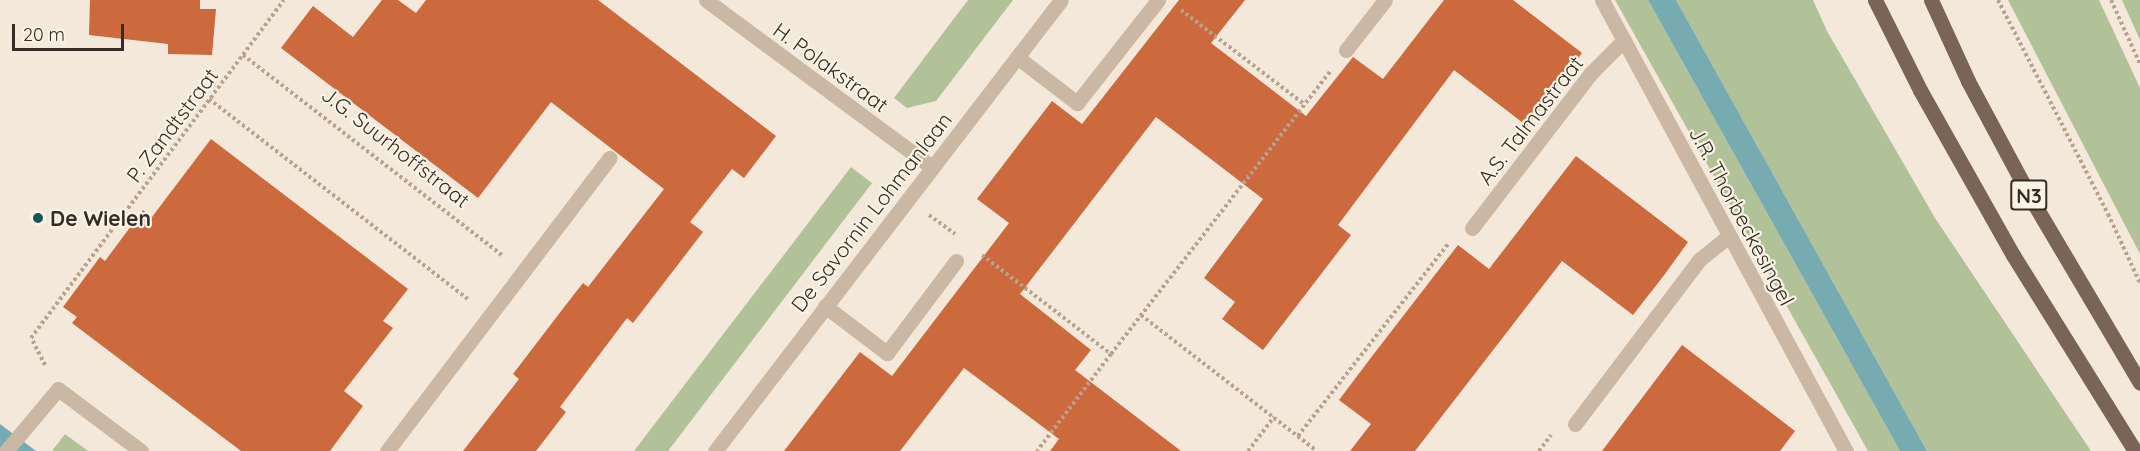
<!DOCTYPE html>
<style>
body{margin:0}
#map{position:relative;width:2140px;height:451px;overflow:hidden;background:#f3e8d9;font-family:Quicksand,sans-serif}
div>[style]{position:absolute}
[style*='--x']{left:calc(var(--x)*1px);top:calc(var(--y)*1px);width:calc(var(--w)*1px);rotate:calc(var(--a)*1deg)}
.green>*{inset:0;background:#b2c298}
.water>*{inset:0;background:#76abb1}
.building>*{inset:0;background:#cc693d}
.path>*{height:4px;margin-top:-2px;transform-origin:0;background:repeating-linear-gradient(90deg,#b7a28e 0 3px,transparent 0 6px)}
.service>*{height:15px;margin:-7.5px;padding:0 7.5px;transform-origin:7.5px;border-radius:7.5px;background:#cbb8a4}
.minor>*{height:15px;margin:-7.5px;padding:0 7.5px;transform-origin:7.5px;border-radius:7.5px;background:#cbb8a4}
.primary>*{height:15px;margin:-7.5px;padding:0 7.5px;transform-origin:7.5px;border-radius:7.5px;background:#796456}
.dots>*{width:16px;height:16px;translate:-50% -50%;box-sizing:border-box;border:3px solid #faf2e5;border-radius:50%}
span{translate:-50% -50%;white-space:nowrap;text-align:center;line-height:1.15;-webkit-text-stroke:4.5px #faf2e5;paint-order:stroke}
.shield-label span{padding:2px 4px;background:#faf2e5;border:2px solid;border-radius:4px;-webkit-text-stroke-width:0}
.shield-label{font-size:20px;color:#362c26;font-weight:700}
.street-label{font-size:21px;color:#362c26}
.poi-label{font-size:21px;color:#362c26;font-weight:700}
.left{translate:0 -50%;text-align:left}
.scale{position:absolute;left:12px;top:24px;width:112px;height:27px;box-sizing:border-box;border:3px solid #362c26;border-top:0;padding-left:8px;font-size:18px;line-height:21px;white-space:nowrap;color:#362c26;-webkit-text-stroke:4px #faf2e5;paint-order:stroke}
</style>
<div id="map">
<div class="green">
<div style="clip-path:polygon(968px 0,1013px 0,936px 101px,907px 108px,894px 98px)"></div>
<div style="clip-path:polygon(1615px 0,1648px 0,1900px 451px,1868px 451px)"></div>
<div style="clip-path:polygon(1676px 0,1813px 0,1827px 31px,1935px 218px,2091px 451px,1927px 451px)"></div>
<div style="clip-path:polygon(2008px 0,2099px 0,2140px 88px,2140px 254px)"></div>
<div style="clip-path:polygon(2122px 0,2140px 0,2140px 41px,2140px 40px)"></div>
<div style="clip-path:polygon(851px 167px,872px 183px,668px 451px,634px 451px)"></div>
<div style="clip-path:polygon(65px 434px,88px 451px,52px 451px)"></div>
</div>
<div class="water">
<div style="clip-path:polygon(1648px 0,1676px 0,1927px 451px,1900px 451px)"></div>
<div style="clip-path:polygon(0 424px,36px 451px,0 451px)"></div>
</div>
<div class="building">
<div style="clip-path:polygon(90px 0,200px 0,200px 9px,216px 9px,212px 55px,168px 54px,168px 44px,89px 35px)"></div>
<div style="clip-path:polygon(382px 0,398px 0,416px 13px,426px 0,598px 0,776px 136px,744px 178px,732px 169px,690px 222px,703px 232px,633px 323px,627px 318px,560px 407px,566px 412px,536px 451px,463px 451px,519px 379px,513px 374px,565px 306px,583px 283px,588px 287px,664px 189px,551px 102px,478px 198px,281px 48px,313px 6px,353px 37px)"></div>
<div style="clip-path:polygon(1179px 0,1245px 0,1211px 43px,1306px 116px,1353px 57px,1383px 79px,1444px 0,1513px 0,1582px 53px,1527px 126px,1454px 70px,1338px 225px,1351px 235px,1263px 350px,1222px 319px,1235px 302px,1204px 278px,1263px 199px,1156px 117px,1020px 294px,1091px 350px,1075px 370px,1181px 451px,1050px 451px,1059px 439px,964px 368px,900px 451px,784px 451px,860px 352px,892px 376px,1009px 223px,977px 199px,1052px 101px,1082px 124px)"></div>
<div style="clip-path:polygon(211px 139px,408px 289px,383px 321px,393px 328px,344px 391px,363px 406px,330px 451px,241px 451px,72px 323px,77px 317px,63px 307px,100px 257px,105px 261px,143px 210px,152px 217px)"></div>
<div style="clip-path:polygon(1576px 156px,1688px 242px,1665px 274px,1633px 315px,1562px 261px,1415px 451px,1350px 451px,1371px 424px,1339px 400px,1373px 355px,1458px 245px,1489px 269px)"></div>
<div style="clip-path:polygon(1682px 345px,1795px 431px,1780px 451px,1602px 451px)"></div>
</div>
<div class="path">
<div style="--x:1998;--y:0;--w:241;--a:62.8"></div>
<div style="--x:2108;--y:214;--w:76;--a:65.1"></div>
<div style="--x:2111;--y:0;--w:70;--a:65.6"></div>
<div style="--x:1181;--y:10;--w:155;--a:37.4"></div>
<div style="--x:243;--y:55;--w:329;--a:37.7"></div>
<div style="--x:209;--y:99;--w:327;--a:37.7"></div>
<div style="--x:929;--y:215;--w:32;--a:36"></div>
<div style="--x:982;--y:255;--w:163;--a:37.5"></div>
<div style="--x:1111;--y:354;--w:122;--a:127.3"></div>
<div style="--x:1141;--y:315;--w:222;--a:37.7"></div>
<div style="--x:1111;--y:354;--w:359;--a:-52.2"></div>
<div style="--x:45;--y:365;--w:30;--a:-117"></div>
<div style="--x:31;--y:338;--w:422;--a:-53.2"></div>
<div style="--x:1298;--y:436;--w:245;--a:-52"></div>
<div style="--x:1248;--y:451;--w:43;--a:-52.6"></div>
<div style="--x:1539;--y:451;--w:20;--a:-53"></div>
</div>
<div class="service">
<div style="--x:1017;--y:57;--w:76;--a:37.5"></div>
<div style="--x:1077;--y:103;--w:131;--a:-51.8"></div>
<div style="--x:825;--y:306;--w:78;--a:37.2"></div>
<div style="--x:887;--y:353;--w:115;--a:-53.1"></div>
</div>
<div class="minor">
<div style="--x:706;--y:0;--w:281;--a:36.5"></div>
<div style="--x:1602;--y:0;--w:513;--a:61.59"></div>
<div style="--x:1346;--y:50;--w:63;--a:-52"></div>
<div style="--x:1472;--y:228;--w:194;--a:-52.5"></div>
<div style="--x:1590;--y:74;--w:48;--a:-45"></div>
<div style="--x:1575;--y:424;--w:206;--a:-52.9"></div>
<div style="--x:1699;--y:260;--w:38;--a:-39"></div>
<div style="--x:6;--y:451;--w:81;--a:-50"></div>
<div style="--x:58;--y:389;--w:104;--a:36.8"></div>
<div style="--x:387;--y:451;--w:368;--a:-52.8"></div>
<div style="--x:715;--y:451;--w:568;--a:-52.51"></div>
</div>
<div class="primary">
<div style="--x:1875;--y:0;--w:101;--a:63.4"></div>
<div style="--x:1920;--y:90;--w:189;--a:60.6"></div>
<div style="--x:2013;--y:255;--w:231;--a:58.1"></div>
<div style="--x:1931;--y:0;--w:89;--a:65.4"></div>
<div style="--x:1968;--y:81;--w:137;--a:61.8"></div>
<div style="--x:2033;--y:202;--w:210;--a:59.4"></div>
</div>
<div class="dots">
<div style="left:38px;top:218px;background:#1a525a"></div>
</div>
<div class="shield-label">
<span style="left:2029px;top:195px">N3</span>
</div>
<div class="street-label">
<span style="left:831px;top:67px;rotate:36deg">H. Polakstraat</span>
<span style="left:1530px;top:120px;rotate:-52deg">A.S. Talmastraat</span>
<span style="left:172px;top:125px;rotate:-53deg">P. Zandtstraat</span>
<span style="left:396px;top:147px;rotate:38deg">J.G. Suurhoffstraat</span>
<span style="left:871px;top:212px;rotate:-52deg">De Savornin Lohmanlaan</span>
<span style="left:1742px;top:216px;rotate:62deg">J.R. Thorbeckesingel</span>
</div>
<div class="poi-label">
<span class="left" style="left:50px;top:218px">De Wielen</span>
</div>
<div class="scale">20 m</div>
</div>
